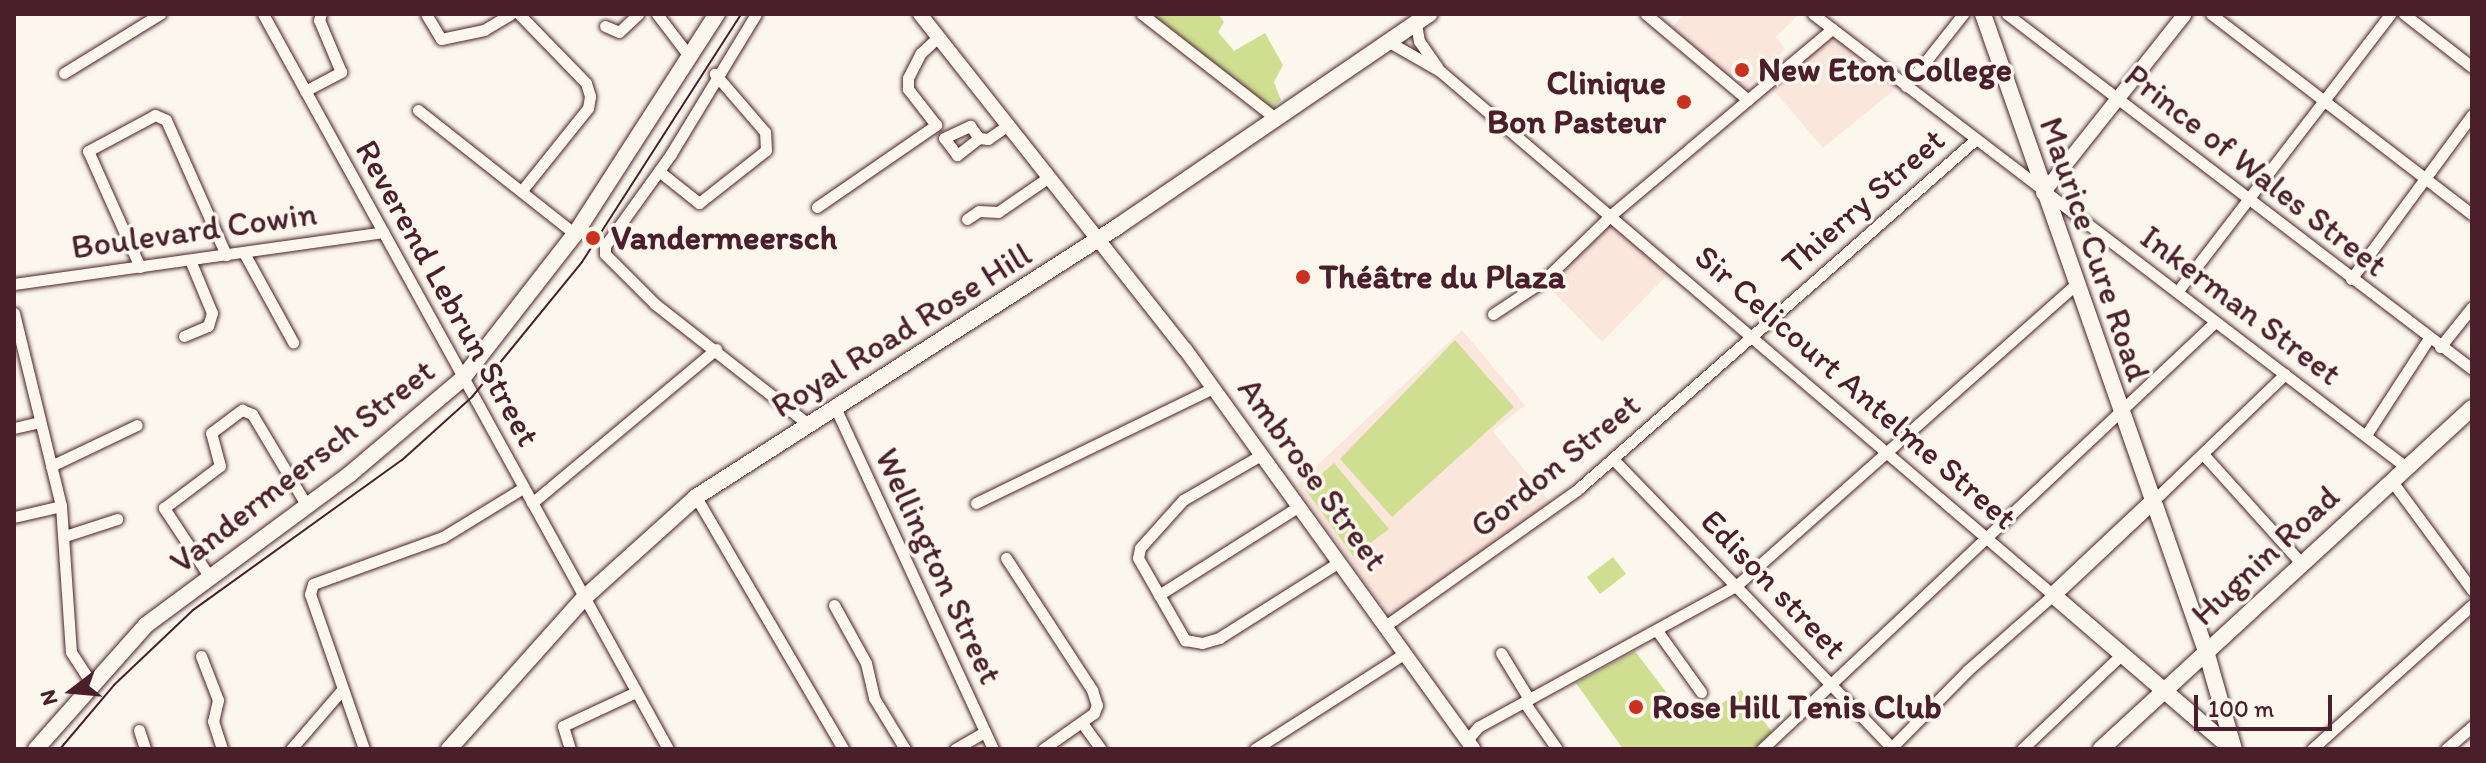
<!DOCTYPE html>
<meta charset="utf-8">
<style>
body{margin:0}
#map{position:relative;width:2486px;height:763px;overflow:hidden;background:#fbf7ec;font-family:Itim,sans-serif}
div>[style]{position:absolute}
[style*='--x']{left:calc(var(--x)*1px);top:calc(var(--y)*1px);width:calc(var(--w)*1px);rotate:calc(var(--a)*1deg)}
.built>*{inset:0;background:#fbe6dc}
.green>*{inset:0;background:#cfde91}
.roads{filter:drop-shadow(0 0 2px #4a1f2b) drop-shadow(0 0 2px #4a1f2b)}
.minor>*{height:11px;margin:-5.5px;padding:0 5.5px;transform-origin:5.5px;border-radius:5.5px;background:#fbf7ec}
.tertiary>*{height:14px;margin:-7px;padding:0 7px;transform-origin:7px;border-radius:7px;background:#fbf7ec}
.secondary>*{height:16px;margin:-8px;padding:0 8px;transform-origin:8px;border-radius:8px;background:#fbf7ec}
.primary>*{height:16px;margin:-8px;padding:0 8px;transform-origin:8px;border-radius:8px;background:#fbf7ec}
.tram>*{height:2px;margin:-1px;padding:0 1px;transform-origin:1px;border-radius:1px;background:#4a1f2b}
.dots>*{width:22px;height:22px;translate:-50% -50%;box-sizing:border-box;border:4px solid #fbf7ec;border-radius:50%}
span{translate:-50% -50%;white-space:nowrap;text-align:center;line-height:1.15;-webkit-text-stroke:7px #fbf7ec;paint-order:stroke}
.poi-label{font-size:34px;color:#4a1f2b;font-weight:700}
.left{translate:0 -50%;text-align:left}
.right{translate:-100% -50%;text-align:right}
.street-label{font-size:34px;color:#4a1f2b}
.frame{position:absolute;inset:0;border:16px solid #4a1f2b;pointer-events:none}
.north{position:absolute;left:32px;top:651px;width:80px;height:80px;-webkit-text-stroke:6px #fbf7ec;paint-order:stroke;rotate:254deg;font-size:22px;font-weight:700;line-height:32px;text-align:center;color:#4a1f2b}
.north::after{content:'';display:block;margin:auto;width:28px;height:36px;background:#4a1f2b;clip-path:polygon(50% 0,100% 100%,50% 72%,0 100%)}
.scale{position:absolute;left:2194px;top:695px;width:138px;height:36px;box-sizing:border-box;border:4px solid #4a1f2b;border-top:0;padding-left:10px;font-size:24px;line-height:28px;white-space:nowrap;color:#4a1f2b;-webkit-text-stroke:6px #fbf7ec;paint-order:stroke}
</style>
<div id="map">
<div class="built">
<div style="clip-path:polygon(1683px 14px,1799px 14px,1776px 37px,1785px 49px,1744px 90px,1672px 29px)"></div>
<div style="clip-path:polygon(1833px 34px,1899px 86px,1823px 148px,1770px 86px)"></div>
<div style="clip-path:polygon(1609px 220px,1667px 275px,1602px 342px,1546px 284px)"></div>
<div style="clip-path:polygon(1462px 330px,1525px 405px,1493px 431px,1551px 503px,1391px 618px,1296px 485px)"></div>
</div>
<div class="green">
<div style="clip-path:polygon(1152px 14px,1218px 14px,1224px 22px,1218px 32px,1234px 51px,1265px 33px,1283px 65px,1274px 82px,1281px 100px,1272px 108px)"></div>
<div style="clip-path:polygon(1455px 340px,1514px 407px,1392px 517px,1340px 459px)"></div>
<div style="clip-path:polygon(1334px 463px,1389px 529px,1353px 556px,1305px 489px)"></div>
<div style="clip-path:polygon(1613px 557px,1626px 574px,1600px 594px,1587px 577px)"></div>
<div style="clip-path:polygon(1635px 651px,1691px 725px,1741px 690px,1772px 732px,1753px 749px,1623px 749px,1576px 683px)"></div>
</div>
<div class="roads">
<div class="minor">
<div style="--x:263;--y:14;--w:839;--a:61.14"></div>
<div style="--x:426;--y:14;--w:29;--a:59"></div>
<div style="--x:441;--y:39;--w:44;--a:-11.8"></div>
<div style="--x:484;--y:30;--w:31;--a:-31"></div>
<div style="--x:519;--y:14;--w:96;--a:45.8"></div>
<div style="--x:586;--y:83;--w:14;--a:73"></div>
<div style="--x:590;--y:96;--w:12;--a:99"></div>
<div style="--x:588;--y:108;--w:104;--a:128.7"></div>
<div style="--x:657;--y:14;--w:53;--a:52.7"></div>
<div style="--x:756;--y:14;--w:164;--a:121.3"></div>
<div style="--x:671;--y:154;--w:113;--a:125.7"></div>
<div style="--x:605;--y:246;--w:8;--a:90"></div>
<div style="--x:605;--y:254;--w:71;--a:45"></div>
<div style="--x:655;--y:304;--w:194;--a:38.1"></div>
<div style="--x:1142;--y:14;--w:169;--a:38"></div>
<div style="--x:1646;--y:14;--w:133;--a:40.1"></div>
<div style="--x:1813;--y:14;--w:746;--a:37.38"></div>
<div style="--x:2007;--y:14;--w:585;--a:37.36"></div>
<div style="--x:2211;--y:14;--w:329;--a:37.5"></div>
<div style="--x:2404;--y:14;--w:86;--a:37.9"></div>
<div style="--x:1416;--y:24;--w:17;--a:80"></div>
<div style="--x:1419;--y:41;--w:32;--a:55"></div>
<div style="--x:605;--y:26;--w:15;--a:23"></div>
<div style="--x:619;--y:32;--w:26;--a:-43"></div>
<div style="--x:1389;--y:42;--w:59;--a:29.6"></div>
<div style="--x:1440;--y:71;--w:806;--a:40.52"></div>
<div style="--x:2053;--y:595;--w:113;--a:138.6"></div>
<div style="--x:1968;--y:670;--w:111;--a:134.6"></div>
<div style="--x:64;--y:73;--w:113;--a:-31.6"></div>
<div style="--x:1906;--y:86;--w:92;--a:-51.6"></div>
<div style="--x:305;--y:91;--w:41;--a:-27.8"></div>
<div style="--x:341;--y:72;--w:56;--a:-112.9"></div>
<div style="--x:319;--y:20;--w:6;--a:-72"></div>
<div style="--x:418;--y:110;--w:200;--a:38.3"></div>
<div style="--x:979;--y:138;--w:28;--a:142"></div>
<div style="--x:957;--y:155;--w:21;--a:-127"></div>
<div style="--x:944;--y:138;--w:29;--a:-25"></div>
<div style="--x:970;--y:126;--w:15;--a:53"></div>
<div style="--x:979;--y:138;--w:9;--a:6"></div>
<div style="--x:988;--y:139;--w:24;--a:-35"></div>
<div style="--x:660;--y:172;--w:50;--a:38.5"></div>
<div style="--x:699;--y:203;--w:85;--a:-38.3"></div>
<div style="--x:766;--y:150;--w:18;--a:-93"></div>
<div style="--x:765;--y:132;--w:77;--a:-130.8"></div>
<div style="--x:817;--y:207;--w:145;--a:-34.6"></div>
<div style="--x:936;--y:125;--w:46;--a:-127.9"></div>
<div style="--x:908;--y:89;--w:11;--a:-90"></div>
<div style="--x:908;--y:78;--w:28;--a:-63"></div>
<div style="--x:921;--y:53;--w:23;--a:-43"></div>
<div style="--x:967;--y:219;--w:14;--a:-34"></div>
<div style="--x:979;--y:211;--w:19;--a:3"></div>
<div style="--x:998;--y:212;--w:62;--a:-34.5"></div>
<div style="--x:244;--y:253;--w:102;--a:61.2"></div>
<div style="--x:140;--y:267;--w:127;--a:-114.1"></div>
<div style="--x:88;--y:151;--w:76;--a:-28.2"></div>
<div style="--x:155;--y:115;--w:12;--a:24"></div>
<div style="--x:166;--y:120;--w:148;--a:66"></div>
<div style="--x:2351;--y:279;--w:204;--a:-53.6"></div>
<div style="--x:14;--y:284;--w:373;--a:-8"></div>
<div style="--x:2177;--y:292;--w:350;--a:-52.5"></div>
<div style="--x:14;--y:313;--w:199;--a:76.3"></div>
<div style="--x:61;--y:506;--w:146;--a:86.1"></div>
<div style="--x:71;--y:652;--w:37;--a:57"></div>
<div style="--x:1493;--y:314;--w:60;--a:-33.4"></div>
<div style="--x:1543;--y:281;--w:95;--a:-44.1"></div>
<div style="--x:1611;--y:215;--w:289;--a:-40.1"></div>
<div style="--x:184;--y:336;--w:26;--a:-23"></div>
<div style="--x:208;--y:326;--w:14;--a:-73"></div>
<div style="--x:212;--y:313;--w:57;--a:-112.5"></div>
<div style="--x:2440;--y:347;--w:51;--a:-51.3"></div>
<div style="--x:835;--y:407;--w:377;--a:65.2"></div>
<div style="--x:14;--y:428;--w:26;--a:-13"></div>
<div style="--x:2366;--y:435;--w:116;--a:-57"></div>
<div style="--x:2203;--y:454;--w:147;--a:48"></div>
<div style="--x:1261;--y:455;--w:90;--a:150"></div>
<div style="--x:1183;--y:500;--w:64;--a:131.9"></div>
<div style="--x:1140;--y:548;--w:10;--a:101"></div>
<div style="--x:1138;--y:558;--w:95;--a:60.2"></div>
<div style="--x:1185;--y:640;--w:17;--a:10"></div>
<div style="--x:1202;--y:643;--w:18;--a:-16"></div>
<div style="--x:1219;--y:638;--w:142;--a:-32.3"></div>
<div style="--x:1613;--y:459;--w:403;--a:46"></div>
<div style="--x:51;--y:466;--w:95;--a:-25.5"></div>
<div style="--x:2391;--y:480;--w:137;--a:53.6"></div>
<div style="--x:696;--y:497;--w:292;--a:59.7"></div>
<div style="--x:532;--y:503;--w:240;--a:-39.9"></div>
<div style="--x:976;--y:503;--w:263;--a:-25.9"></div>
<div style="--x:2151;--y:503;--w:186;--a:-43.9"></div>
<div style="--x:14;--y:517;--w:48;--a:-13.2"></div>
<div style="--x:65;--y:536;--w:55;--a:-18.1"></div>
<div style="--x:1006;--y:558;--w:158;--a:56.9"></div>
<div style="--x:1092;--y:690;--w:16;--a:72"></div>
<div style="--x:1097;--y:705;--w:9;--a:111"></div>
<div style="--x:1094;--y:713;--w:62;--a:144.8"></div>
<div style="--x:209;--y:576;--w:82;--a:-123.5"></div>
<div style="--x:164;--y:508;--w:70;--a:-36.9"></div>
<div style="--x:220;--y:466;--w:34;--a:-105"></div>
<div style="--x:211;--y:433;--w:39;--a:-37"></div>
<div style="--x:242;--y:410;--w:11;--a:22"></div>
<div style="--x:252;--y:414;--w:107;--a:59.1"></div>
<div style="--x:1159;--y:595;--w:166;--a:-32.4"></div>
<div style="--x:834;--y:605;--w:66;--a:61.1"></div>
<div style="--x:866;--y:663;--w:36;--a:77"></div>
<div style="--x:874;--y:698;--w:60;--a:58.7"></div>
<div style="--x:1385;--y:626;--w:235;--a:-35.3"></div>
<div style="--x:1577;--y:490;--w:531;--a:-41.34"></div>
<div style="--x:1658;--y:632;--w:74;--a:54.4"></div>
<div style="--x:1501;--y:653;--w:54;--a:58.7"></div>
<div style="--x:201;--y:656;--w:47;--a:68.9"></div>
<div style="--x:218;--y:700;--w:22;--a:103"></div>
<div style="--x:213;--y:721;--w:29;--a:72"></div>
<div style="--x:1524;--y:702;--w:57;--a:54.9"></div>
<div style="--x:1082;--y:723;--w:32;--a:54"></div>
<div style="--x:139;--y:730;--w:20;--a:72"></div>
<div style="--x:1468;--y:739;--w:16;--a:-50"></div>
<div style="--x:1478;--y:727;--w:295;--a:-28.7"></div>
<div style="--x:1737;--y:585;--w:451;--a:-41.6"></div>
<div style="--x:291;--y:749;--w:78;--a:-49.2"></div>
<div style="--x:364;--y:749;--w:164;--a:-109.2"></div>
<div style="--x:310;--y:594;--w:10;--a:-73"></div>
<div style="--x:313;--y:584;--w:138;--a:-19.9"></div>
<div style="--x:443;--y:537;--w:94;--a:-31.5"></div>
<div style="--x:570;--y:749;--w:24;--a:-107"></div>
<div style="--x:563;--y:726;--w:81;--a:-25"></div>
<div style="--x:955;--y:749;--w:34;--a:-30"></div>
<div style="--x:1255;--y:749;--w:178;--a:-32.6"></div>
<div style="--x:1762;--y:749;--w:623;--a:-43.31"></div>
<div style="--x:2022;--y:749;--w:139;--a:-43.5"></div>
<div style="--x:2312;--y:749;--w:215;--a:-42"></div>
<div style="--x:2446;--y:749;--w:35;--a:-41"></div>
</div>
<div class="tertiary">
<div style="--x:920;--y:14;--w:427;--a:51.7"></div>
<div style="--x:1185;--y:349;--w:493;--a:54.2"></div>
<div style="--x:2043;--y:193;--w:228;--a:-51.6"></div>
</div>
<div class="secondary">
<div style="--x:1983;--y:14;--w:675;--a:70.71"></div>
<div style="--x:2206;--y:651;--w:102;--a:74.1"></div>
<div style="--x:2151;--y:503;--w:134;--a:136.8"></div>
<div style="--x:2053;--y:595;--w:236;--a:40.7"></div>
<div style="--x:2101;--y:749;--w:504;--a:-42.59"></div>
</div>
<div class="primary">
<div style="--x:36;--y:749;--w:166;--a:-48.4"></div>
<div style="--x:146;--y:625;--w:254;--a:-36.5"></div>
<div style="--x:350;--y:474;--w:147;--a:-40.3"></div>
<div style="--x:462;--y:379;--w:184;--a:-52.1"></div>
<div style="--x:575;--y:234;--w:262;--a:-57.2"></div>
<div style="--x:449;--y:749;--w:203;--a:-48.2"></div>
<div style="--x:584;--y:598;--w:151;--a:-42"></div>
<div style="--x:696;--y:497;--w:500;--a:-32.67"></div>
<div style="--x:1117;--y:227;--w:378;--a:-34.3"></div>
</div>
</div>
<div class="tram">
<div style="--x:60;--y:749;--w:84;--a:-49.8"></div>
<div style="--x:114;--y:685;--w:109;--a:-43.5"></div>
<div style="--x:193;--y:610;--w:257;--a:-35.7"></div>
<div style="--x:402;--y:460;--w:94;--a:-42"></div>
<div style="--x:472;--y:397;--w:174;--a:-50.8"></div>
<div style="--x:582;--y:262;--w:295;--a:-57.3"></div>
</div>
<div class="dots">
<div style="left:1742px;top:70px;background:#c8321e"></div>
<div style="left:1684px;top:102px;background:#c8321e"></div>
<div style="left:593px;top:238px;background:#c8321e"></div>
<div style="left:1303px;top:277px;background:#c8321e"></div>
<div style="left:1636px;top:707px;background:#c8321e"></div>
</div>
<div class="poi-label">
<span class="left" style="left:1758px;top:70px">New Eton College</span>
<span class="right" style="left:1666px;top:102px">Clinique<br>Bon Pasteur</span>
<span class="left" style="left:611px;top:238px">Vandermeersch</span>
<span class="left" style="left:1319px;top:277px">Théâtre du Plaza</span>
<span class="left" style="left:1652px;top:707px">Rose Hill Tenis Club</span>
</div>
<div class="street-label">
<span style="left:2256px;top:170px;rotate:38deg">Prince of Wales Street</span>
<span style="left:1863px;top:201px;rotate:-41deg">Thierry Street</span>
<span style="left:194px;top:230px;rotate:-8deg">Boulevard Cowin</span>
<span style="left:2095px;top:249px;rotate:71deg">Maurice Cure Road</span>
<span style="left:448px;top:293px;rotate:61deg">Reverend Lebrun Street</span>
<span style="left:2241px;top:305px;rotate:37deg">Inkerman Street</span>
<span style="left:901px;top:330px;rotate:-32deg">Royal Road Rose Hill</span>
<span style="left:1856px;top:387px;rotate:41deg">Sir Celicourt Antelme Street</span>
<span style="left:1555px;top:465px;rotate:-39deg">Gordon Street</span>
<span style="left:302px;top:466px;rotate:-38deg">Vandermeersch Street</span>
<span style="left:1313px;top:474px;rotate:54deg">Ambrose Street</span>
<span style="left:2265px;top:555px;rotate:-43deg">Hugnin Road</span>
<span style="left:939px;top:566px;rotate:65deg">Wellington Street</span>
<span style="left:1774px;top:584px;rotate:46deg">Edison street</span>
</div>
<div class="frame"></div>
<div class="north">N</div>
<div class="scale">100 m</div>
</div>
